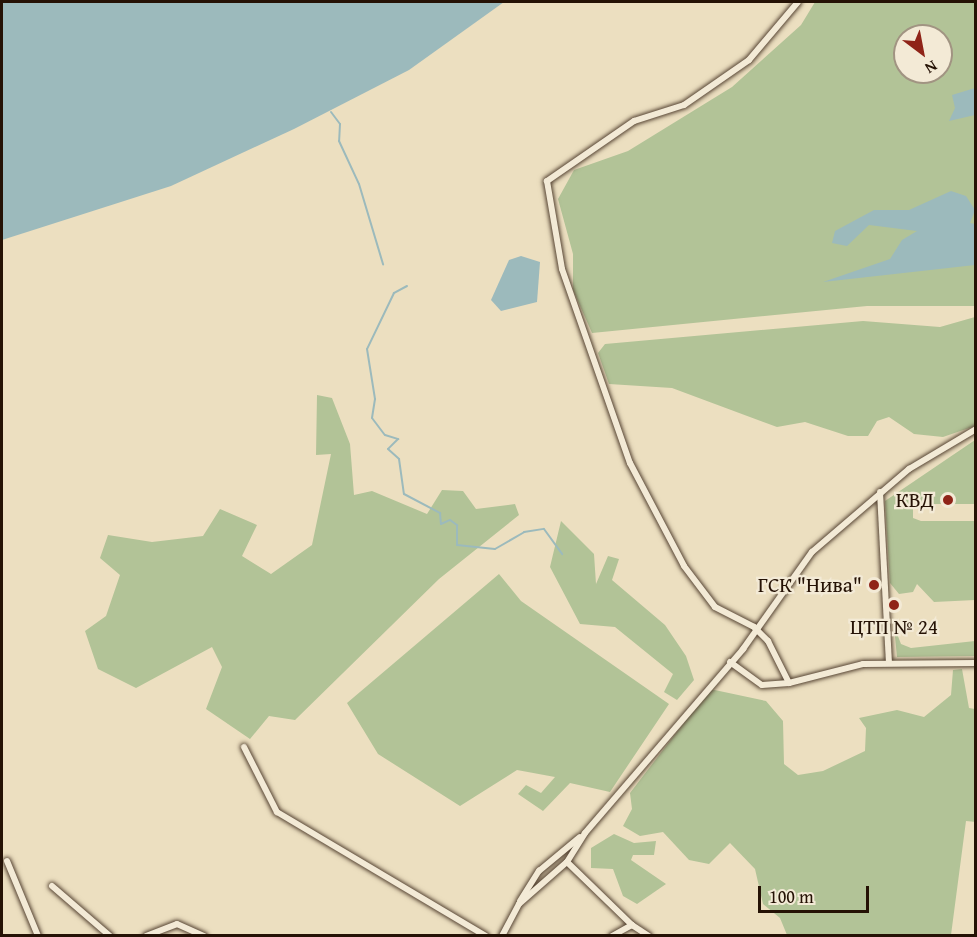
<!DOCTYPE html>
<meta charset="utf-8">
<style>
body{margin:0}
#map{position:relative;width:977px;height:937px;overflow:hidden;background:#ecdfc0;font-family:"Gentium Book Plus",serif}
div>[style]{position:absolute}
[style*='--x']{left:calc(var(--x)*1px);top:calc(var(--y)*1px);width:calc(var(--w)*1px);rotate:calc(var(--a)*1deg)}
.green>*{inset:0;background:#b2c397}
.water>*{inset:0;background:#9cbabc}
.stream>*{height:2px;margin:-1px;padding:0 1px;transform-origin:1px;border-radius:1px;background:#9cbabc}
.roads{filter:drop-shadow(0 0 2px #574534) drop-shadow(0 0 2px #574534)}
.minor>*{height:6px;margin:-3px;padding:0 3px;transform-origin:3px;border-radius:3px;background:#f3ead6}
.dots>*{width:16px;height:16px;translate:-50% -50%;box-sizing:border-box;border:3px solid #f3ead6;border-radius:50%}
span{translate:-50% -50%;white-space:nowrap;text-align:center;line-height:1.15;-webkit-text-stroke:4.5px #f3ead6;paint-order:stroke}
.poi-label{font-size:21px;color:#251205}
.right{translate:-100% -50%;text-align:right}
.frame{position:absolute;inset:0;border:3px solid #251205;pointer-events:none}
.north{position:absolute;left:893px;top:24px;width:60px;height:60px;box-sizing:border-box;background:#f3ead6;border:2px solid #a19482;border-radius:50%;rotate:148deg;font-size:16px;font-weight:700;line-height:24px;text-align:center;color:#251205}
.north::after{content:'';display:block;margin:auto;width:21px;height:27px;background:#8f2418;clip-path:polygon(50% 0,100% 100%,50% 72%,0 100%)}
.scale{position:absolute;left:758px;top:886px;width:111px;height:27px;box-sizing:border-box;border:3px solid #251205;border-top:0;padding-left:8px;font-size:18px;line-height:21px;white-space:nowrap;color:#251205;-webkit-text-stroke:4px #f3ead6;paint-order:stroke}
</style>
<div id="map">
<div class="green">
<div style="clip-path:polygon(evenodd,815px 2px,975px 2px,976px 306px,867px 306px,592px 333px,573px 290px,573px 254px,558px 199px,574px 170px,628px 151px,732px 87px,801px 25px,815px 2px,905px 36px,941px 36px,941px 72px,905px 72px,905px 36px)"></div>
<div style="clip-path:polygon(975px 317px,975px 426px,943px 437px,914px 434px,889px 417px,877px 421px,868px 436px,848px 436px,805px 422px,777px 427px,672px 388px,609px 384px,598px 353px,605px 344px,863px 321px,940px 327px)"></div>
<div style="clip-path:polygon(317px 395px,332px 398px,350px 444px,354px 495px,372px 491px,427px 514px,442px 490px,463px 491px,476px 509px,515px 504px,519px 515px,439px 579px,295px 720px,269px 716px,250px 739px,206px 709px,222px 667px,212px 647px,136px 688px,98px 669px,85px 631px,106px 616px,120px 575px,100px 558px,108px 535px,152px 542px,203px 536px,220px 509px,257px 525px,242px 556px,271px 574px,312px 545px,331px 454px,316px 455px)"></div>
<div style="clip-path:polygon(975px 440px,975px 504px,913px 504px,913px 518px,921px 521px,975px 521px,975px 600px,934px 602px,917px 584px,913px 592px,899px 594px,890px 583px,885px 501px)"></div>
<div style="clip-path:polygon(561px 521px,594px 554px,596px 584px,608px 556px,619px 559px,612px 580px,665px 625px,686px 656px,694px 680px,677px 700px,664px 692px,673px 674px,615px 627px,580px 624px,550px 567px)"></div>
<div style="clip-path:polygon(499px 574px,521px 601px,669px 704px,610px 792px,570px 783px,543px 811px,518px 794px,526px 785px,541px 793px,555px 777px,517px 770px,460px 806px,378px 754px,347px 703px)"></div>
<div style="clip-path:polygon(894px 626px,901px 644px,911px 648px,975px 641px,975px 656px,897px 657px)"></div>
<div style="clip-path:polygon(962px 669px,969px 708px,975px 709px,976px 822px,966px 821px,951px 935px,787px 935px,780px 918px,763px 904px,755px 869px,730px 843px,709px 864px,689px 860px,663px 832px,640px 836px,623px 826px,632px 809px,630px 793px,710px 689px,766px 701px,783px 721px,784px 764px,798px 775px,823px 771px,865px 751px,866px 728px,859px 718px,897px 710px,924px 717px,951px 695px,953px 670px)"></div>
<div style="clip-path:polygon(614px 834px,634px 843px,656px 841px,654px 855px,633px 855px,631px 860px,666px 884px,637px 904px,623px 896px,613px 869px,591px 868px,591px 848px)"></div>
</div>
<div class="water">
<div style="clip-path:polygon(2px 2px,504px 2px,409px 70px,294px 129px,171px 186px,2px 240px)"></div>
<div style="clip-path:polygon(975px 88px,975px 115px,949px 121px,955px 108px,952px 95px)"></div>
<div style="clip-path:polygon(951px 191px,966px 196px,975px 210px,970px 223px,975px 224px,975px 265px,823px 282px,890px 259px,902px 240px,917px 231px,869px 225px,847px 246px,832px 243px,835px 231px,874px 210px,909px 210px)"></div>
<div style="clip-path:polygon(521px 256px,540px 262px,537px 302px,501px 311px,491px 300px,509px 260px)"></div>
</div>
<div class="stream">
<div style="--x:331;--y:112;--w:15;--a:53"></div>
<div style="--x:340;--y:124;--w:17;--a:93"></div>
<div style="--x:339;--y:141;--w:47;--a:65.1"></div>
<div style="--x:359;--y:184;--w:84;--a:73.3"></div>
<div style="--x:407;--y:286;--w:15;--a:152"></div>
<div style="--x:394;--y:293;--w:62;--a:115.7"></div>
<div style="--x:367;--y:349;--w:51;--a:80.9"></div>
<div style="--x:375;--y:399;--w:19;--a:99"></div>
<div style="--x:372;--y:418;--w:21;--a:53"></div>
<div style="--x:385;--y:435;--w:14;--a:17"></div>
<div style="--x:398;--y:439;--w:14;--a:135"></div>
<div style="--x:388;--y:449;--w:15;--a:42"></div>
<div style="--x:399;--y:459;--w:35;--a:82"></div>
<div style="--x:404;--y:494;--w:41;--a:27.8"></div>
<div style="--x:440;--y:513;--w:11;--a:85"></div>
<div style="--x:441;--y:524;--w:10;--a:-24"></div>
<div style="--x:450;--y:520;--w:9;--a:36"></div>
<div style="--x:457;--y:525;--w:20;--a:90"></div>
<div style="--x:457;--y:545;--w:38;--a:6"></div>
<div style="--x:495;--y:549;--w:34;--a:-30"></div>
<div style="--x:524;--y:532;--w:20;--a:-9"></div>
<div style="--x:544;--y:529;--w:31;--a:54"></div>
</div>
<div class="roads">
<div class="minor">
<div style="--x:798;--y:2;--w:76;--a:130.2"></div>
<div style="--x:749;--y:60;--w:79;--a:145.3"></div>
<div style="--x:684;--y:105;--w:52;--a:162.3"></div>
<div style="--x:634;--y:121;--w:106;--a:145.4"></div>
<div style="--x:547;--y:181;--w:89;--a:80.3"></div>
<div style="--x:562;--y:269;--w:206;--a:70.7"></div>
<div style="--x:630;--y:463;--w:116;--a:62.3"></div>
<div style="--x:684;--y:566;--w:51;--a:52.9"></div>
<div style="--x:715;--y:607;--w:44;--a:27.1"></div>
<div style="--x:754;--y:627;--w:20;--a:45"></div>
<div style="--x:768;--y:641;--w:47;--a:63.4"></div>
<div style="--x:789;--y:683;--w:76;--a:-14.4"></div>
<div style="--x:863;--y:664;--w:113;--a:-0.5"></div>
<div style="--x:880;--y:492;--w:171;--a:87"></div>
<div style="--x:730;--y:662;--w:39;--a:36"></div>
<div style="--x:762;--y:685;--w:27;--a:-4"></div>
<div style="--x:244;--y:747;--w:73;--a:63.1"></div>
<div style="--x:277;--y:812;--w:243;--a:30.7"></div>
<div style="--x:7;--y:861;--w:81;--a:67.5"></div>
<div style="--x:567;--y:862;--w:91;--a:44.1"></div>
<div style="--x:52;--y:886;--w:77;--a:40.8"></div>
<div style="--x:520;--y:901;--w:36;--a:-58"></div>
<div style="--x:539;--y:871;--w:53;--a:-39.7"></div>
<div style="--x:146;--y:936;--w:33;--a:-21"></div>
<div style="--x:177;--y:924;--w:30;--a:24"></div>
<div style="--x:502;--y:936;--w:36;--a:-62"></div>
<div style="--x:519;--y:904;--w:64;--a:-41.2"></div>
<div style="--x:567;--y:862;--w:34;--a:-58"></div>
<div style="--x:585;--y:833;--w:243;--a:-49.3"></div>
<div style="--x:743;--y:649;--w:119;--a:-54.6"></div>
<div style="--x:812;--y:552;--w:128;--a:-40.6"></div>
<div style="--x:909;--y:469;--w:78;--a:-30.8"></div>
<div style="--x:612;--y:936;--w:23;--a:-29"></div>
<div style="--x:632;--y:925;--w:20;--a:33"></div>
</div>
</div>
<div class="dots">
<div style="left:948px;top:500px;background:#8f2418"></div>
<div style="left:874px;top:585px;background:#8f2418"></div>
<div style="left:894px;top:605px;background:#8f2418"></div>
</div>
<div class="poi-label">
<span class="right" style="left:934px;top:500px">КВД</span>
<span class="right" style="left:862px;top:585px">ГСК "Нива"</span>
<span style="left:894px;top:627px">ЦТП № 24</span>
</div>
<div class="frame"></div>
<div class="north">N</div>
<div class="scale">100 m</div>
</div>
